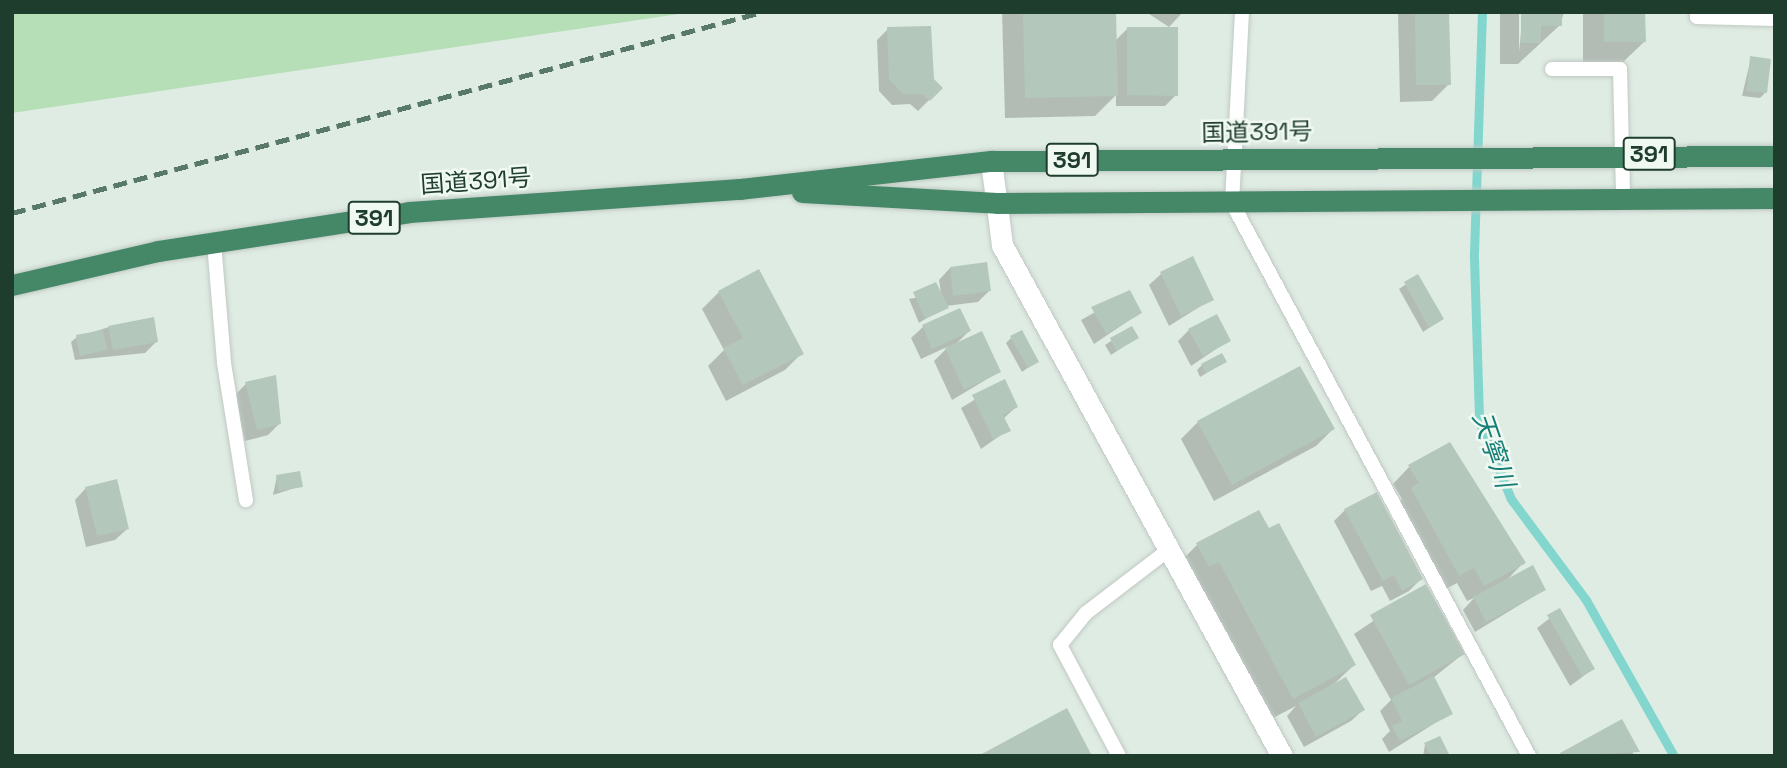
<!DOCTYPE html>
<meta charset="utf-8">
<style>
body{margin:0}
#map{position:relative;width:1787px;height:768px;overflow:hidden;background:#dfece3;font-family:"Space Grotesk","Noto Sans JP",sans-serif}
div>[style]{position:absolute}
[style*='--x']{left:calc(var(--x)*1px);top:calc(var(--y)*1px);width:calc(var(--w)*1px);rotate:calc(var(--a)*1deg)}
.green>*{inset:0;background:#b6dfb7}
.shadow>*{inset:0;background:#0003}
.stream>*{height:9px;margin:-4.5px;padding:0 4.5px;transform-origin:4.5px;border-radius:4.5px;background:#82d6ce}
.building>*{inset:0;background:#b4c7bb}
.roads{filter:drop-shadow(0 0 2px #c0c9c4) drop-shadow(0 0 2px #c0c9c4)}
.service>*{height:14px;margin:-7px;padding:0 7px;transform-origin:7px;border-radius:7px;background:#fff}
.minor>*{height:21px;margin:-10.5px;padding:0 10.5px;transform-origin:10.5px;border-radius:10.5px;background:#fff}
.trunk>*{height:21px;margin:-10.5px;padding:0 10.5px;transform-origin:10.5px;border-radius:10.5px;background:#448868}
.rail>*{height:5px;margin-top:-2.5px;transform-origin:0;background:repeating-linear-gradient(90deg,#597968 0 14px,transparent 0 21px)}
span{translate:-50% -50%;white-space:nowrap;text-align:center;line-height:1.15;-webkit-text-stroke:5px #f0f8f2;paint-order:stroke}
.shield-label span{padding:2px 5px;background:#f0f8f2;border:2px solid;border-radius:5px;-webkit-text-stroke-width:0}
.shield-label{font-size:23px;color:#1f3d2d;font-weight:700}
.street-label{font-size:24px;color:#1f3d2d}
.water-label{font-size:26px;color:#147e75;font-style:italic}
.frame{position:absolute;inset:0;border:14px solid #1f3d2d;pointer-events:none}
</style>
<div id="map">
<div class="green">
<div style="clip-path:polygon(12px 12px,692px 12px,12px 113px)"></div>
</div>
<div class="shadow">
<div style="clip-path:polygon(1002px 12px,1114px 12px,1115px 41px,1128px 28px,1176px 95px,1165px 106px,1116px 106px,1116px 95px,1095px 116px,1005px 118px)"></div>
<div style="clip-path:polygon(1146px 12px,1183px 12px,1169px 27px)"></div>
<div style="clip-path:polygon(1398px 12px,1447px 12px,1449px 84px,1432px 101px,1400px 102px)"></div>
<div style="clip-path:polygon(1500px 12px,1519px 12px,1519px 52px,1523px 12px,1564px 12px,1560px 25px,1518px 64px,1500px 64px)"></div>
<div style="clip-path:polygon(1583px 12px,1644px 12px,1644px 42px,1622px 63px,1583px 63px)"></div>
<div style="clip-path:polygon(888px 29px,941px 88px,918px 111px,910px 104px,892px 105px,879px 91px,877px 40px)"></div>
<div style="clip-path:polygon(1751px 58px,1766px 92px,1760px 98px,1742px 96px)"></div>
<div style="clip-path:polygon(950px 268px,989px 291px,978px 302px,946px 306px,919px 323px,909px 299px,941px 293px,939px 280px)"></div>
<div style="clip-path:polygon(1161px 274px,1212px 299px,1169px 326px,1149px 285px)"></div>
<div style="clip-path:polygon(1417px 277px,1442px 319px,1423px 332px,1399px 289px)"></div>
<div style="clip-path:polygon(719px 292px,802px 353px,785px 370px,726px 401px,708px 366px,724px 350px,702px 309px)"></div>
<div style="clip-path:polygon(1129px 293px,1140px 313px,1094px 344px,1081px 320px)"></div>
<div style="clip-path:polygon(109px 327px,157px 341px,145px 353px,75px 360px,71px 342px,77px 337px)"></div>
<div style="clip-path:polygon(923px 327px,969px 331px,955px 345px,999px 372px,952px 400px,934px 361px,949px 346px,921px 359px,911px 338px)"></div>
<div style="clip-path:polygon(1131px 328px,1137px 338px,1111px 355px,1105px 345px)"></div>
<div style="clip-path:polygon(1189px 330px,1228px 341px,1191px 366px,1178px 341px)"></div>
<div style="clip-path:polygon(1011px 338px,1037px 361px,1022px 372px,1006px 343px)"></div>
<div style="clip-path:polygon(1225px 362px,1200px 377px,1197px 370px,1202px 365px)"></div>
<div style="clip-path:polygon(1004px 382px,1016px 407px,1003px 419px,1008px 430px,981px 449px,961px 408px)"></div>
<div style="clip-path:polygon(246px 384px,279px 424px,268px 435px,245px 441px,234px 396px)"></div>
<div style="clip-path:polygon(1198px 422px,1333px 429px,1316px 446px,1214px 501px,1181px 439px)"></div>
<div style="clip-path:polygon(1409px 467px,1524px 562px,1506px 581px,1544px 590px,1475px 632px,1463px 610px,1474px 598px,1467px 601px,1457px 583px,1442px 591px,1395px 506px,1402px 499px,1393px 484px)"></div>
<div style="clip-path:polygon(277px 476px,301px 486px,273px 495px)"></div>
<div style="clip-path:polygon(86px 488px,127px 529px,115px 540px,86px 547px,75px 500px)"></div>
<div style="clip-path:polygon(1345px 510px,1421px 579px,1409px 591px,1390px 601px,1382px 586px,1371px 591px,1334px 521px)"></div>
<div style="clip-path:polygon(1197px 545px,1354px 665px,1334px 684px,1363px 710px,1351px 721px,1304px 747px,1287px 716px,1296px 706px,1271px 719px,1176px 566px)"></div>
<div style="clip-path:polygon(1425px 586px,1463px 654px,1433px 678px,1451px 713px,1389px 752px,1382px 739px,1390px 731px,1380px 711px,1391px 700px,1354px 634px)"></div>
<div style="clip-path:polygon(1559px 611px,1593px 669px,1570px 686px,1537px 628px)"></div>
<div style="clip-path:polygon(1621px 722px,1634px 756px,1560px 756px)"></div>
<div style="clip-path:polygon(1425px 745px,1448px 756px,1423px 756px)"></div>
</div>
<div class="stream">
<div style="--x:1482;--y:12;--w:246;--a:91.9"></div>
<div style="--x:1474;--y:258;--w:163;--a:88.2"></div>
<div style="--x:1479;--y:421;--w:84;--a:67.7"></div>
<div style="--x:1511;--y:499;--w:126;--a:53.4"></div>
<div style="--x:1586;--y:600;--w:179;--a:60.6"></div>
</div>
<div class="building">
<div style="clip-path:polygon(1023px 12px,1116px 12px,1118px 96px,1025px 98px)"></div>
<div style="clip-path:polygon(1415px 12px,1449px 12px,1451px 85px,1416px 85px)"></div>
<div style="clip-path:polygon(1521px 12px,1562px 12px,1562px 26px,1541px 26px,1541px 43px,1521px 43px)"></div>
<div style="clip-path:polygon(1604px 12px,1645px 12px,1646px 42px,1604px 42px)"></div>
<div style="clip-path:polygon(931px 26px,934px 79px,943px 88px,930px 101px,922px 94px,903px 94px,889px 79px,887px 27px)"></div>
<div style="clip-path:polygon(1127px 27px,1178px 27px,1178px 96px,1127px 95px)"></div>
<div style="clip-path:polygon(1750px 56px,1771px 59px,1767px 93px,1747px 91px)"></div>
<div style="clip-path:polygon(1193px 256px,1214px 300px,1181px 316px,1160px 272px)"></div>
<div style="clip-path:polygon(987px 262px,991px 291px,953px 296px,950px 267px)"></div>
<div style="clip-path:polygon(759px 269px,804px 354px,743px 385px,723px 348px,743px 338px,718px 291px)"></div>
<div style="clip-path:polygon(1418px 274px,1444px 319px,1429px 328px,1404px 282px)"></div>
<div style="clip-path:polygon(936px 282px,949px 308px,925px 319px,913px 292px)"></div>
<div style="clip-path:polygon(1130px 290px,1142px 313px,1106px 334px,1091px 307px)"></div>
<div style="clip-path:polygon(960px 308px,971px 331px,932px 349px,922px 325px)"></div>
<div style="clip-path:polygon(1217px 314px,1231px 341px,1203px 356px,1188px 329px)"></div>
<div style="clip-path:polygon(154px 317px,158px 342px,113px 350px,108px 326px)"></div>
<div style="clip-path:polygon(1132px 326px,1139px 338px,1116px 351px,1110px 338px)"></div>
<div style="clip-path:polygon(103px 330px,107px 350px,80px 356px,76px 335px)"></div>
<div style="clip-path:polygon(1022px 330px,1039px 362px,1028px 368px,1010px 336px)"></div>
<div style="clip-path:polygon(982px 331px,1001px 372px,964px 390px,945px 348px)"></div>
<div style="clip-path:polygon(1222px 353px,1227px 362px,1206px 373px,1201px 364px)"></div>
<div style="clip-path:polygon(1300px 366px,1335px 429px,1232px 485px,1197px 421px)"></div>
<div style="clip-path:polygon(276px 375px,281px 424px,257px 430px,245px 382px)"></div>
<div style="clip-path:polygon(1005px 379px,1018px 407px,1003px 415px,1011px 431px,993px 439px,972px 395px)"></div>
<div style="clip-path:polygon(1450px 442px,1526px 563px,1484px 586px,1474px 568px,1459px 576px,1411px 488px,1419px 483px,1408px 465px)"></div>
<div style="clip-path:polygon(300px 471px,303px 487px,278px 491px,276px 475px)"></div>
<div style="clip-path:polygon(117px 479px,129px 529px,97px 536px,85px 487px)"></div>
<div style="clip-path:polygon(1377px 492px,1423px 579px,1402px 591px,1394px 575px,1383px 581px,1344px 509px)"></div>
<div style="clip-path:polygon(1259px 510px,1269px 528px,1279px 523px,1356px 665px,1293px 699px,1219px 562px,1209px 567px,1196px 543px)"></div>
<div style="clip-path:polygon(1533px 565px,1546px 590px,1486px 622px,1473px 597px)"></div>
<div style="clip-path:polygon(1426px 584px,1465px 654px,1409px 685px,1370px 615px)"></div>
<div style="clip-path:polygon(1560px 608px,1595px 669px,1582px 676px,1547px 615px)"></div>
<div style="clip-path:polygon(1434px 676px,1453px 714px,1400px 741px,1392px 726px,1402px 721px,1391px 698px)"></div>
<div style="clip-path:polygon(1346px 677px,1365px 710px,1316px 737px,1298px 703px)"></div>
<div style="clip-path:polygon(1067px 708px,1092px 756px,978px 756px)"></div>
<div style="clip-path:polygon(1622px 719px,1640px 752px,1561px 756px,1560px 753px)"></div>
<div style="clip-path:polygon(1440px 736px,1450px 756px,1431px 756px,1424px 743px)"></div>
</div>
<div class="roads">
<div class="service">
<div style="--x:1242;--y:12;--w:191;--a:93"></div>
<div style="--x:1232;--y:203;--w:628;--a:61.76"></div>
<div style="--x:1697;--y:12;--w:5;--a:90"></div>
<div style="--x:1697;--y:17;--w:78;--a:1.5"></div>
<div style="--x:1552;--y:69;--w:68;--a:0"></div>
<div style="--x:1620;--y:69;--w:127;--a:88.6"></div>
<div style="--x:214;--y:243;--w:120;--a:85.2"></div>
<div style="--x:224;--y:363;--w:139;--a:80.9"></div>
<div style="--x:1119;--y:756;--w:126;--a:-118"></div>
<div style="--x:1060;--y:645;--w:41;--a:-50.9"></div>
<div style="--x:1086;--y:613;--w:102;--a:-37.4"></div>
</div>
<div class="minor">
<div style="--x:991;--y:161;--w:85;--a:82.5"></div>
<div style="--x:1002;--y:245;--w:583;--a:61.28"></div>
</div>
<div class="trunk">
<div style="--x:802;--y:192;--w:195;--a:3.2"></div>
<div style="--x:997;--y:203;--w:778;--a:-0.37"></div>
<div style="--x:12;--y:285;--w:150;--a:-13.1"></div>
<div style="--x:158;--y:251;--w:254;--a:-8.8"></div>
<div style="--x:409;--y:212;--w:332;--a:-4"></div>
<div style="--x:740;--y:189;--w:253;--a:-6.4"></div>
<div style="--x:991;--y:161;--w:784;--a:-0.37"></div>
</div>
</div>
<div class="rail">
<div style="--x:12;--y:213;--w:776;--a:-15"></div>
</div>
<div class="shield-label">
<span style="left:1649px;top:154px">391</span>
<span style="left:1072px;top:160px">391</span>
<span style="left:374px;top:218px">391</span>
</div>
<div class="street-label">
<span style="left:1257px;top:132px;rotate:-1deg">国道391号</span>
<span style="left:476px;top:181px;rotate:-4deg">国道391号</span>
</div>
<div class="water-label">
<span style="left:1493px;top:450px;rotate:71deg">天寧川</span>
</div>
<div class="frame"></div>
</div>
